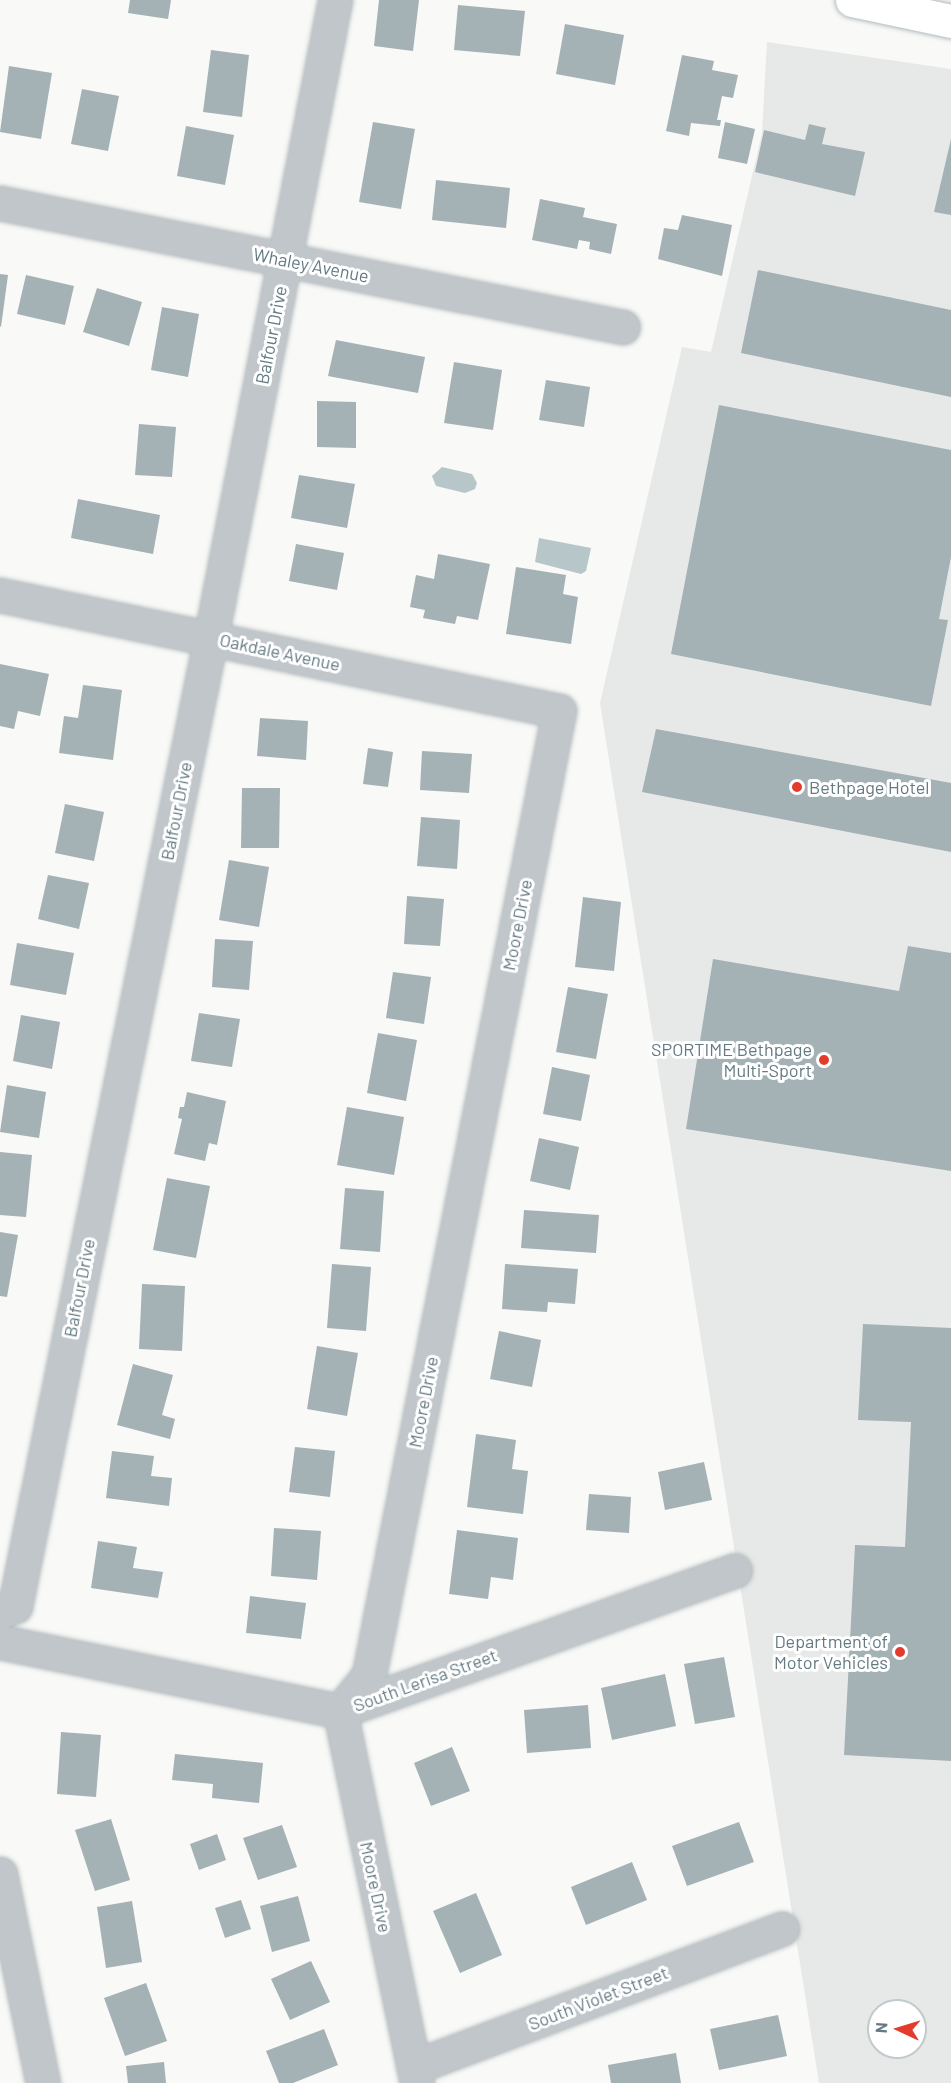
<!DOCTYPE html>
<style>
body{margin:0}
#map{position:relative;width:951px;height:2083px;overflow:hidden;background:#f9f9f7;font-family:Barlow,sans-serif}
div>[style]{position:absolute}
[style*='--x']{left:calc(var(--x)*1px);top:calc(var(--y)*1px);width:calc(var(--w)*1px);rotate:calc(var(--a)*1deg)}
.built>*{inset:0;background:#e7e9e8}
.water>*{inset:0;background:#b7c6c8}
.building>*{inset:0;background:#a4b1b5}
.roads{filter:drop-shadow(0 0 2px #b2bbbe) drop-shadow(0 0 2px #b2bbbe)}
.street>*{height:33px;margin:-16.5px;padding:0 16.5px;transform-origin:16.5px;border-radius:16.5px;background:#c0c6c9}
.secondary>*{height:33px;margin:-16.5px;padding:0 16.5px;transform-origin:16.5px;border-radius:16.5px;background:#fff}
.dots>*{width:16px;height:16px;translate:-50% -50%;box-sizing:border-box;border:3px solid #fff;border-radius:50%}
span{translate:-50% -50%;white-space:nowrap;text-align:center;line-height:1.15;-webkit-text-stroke:6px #fff;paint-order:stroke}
.street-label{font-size:18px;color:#647a82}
.poi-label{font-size:18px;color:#647a82}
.left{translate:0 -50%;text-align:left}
.right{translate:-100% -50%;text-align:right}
.north{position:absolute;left:867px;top:1999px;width:60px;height:60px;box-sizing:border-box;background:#fff;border:2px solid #c1cacd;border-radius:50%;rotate:274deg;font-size:16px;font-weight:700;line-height:24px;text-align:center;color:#647a82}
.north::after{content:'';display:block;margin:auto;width:21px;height:27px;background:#e33c2d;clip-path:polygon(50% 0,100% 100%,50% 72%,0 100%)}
</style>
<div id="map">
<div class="built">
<div style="clip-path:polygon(evenodd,767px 42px,951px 69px,951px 2083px,819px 2083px,600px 703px,682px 347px,711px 352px,762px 133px,767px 42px,879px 2011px,915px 2011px,915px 2047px,879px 2047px,879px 2011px)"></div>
</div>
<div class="water">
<div style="clip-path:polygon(442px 467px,472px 474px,477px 483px,475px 489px,465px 493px,436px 486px,432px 476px)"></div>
<div style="clip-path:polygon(539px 538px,591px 548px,586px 571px,581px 574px,535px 562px)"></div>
</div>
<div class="building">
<div style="clip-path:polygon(130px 0,171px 0,168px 19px,128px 13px)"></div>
<div style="clip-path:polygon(379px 0,419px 0,413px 51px,374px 46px)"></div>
<div style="clip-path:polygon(458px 5px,525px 11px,520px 56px,454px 50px)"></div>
<div style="clip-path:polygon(565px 24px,624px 35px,615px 85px,556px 74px)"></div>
<div style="clip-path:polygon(211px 50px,249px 55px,242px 117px,203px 112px)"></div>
<div style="clip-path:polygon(682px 55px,714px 61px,712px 70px,738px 75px,733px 98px,722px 96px,717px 120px,721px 120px,720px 126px,691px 123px,689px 136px,666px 131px)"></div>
<div style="clip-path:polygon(9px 66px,52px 73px,41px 139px,0 132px)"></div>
<div style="clip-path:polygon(82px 89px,119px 96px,108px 151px,71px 144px)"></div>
<div style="clip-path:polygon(373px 122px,415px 129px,401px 209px,359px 202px)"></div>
<div style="clip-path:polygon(725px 122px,755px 129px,747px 164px,718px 158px)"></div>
<div style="clip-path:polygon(809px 124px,826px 128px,822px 144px,865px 152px,855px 196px,755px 172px,764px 130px,805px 140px)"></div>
<div style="clip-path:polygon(186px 126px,234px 135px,225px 185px,177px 176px)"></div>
<div style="clip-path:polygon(951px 139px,951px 215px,934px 212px)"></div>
<div style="clip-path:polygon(436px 180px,510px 188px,506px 228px,432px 220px)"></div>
<div style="clip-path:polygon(540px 199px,585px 208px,583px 217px,617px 224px,611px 254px,589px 249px,590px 242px,579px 240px,577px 249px,532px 240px)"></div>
<div style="clip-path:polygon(682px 215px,732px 225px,722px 276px,658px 259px,664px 228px,678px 230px)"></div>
<div style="clip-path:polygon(758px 270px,951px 310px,951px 397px,741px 353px)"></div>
<div style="clip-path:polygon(0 274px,8px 275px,1px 327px,0 326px)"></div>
<div style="clip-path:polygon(26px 275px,74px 286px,65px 325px,17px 314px)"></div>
<div style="clip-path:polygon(97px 288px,142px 302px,129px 346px,83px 332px)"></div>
<div style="clip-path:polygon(162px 307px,199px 314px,188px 377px,151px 370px)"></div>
<div style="clip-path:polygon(336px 340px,425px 357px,418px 393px,328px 376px)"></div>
<div style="clip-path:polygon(454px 362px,502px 370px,493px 430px,444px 423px)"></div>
<div style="clip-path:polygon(546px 380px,590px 387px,584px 427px,539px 420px)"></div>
<div style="clip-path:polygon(317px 401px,356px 402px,356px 448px,317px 447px)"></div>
<div style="clip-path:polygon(719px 405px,951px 450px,951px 557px,939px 619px,948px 620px,931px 706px,671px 654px)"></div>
<div style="clip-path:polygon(139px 424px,176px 427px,172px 477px,135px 475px)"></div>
<div style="clip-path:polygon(299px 475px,355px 484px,347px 528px,291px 518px)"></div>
<div style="clip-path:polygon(78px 499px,160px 515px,153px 554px,71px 538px)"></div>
<div style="clip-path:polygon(296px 544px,344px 553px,337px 590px,289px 581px)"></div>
<div style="clip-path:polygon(438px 554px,490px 564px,478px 620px,457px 616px,455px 624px,423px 618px,425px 610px,410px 607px,416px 575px,434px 579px)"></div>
<div style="clip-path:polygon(516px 567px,566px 575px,563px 594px,578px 597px,571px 644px,506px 634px)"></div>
<div style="clip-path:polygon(0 664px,49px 674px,40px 716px,18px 711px,14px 729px,0 726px)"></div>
<div style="clip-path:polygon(83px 685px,122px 690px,113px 760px,59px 753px,64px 716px,78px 718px)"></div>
<div style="clip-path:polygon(260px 718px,308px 721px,306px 760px,257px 756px)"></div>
<div style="clip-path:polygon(656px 729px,951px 783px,951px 852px,642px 792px)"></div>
<div style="clip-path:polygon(368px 748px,393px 752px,388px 787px,363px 784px)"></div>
<div style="clip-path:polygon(422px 751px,472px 754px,469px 793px,420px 790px)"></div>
<div style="clip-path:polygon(242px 788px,280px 788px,279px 848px,241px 848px)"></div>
<div style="clip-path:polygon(65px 804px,104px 812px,94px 861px,55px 853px)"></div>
<div style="clip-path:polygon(421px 817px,460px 820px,457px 869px,417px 866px)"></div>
<div style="clip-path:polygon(229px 860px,269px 867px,259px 927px,219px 920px)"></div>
<div style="clip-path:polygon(48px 875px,89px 883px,79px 929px,38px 919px)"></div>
<div style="clip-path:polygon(407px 896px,444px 899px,440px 946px,404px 944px)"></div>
<div style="clip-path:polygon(583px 897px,621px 902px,614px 971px,575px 967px)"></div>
<div style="clip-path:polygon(215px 939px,253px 941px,249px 990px,212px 987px)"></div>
<div style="clip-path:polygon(17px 943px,74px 953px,66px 995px,10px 985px)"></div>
<div style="clip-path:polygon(908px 946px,951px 953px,951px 1171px,686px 1129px,713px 959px,899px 991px)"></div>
<div style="clip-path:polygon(393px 972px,431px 977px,424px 1024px,386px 1018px)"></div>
<div style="clip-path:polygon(568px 987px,608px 994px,596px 1059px,556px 1052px)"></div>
<div style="clip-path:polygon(199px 1013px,240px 1019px,232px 1067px,191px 1061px)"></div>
<div style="clip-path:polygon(21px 1015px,60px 1022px,52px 1069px,13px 1061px)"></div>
<div style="clip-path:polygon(378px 1033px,417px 1040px,406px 1101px,367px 1093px)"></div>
<div style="clip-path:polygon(552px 1067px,590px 1075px,581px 1121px,543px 1114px)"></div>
<div style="clip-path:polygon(7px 1085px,46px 1092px,39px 1138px,0 1132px)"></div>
<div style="clip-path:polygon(187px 1092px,226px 1101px,217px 1145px,209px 1143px,205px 1161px,174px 1154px,182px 1119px,178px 1118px,180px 1107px,184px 1107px)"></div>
<div style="clip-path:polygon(347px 1107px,404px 1117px,394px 1175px,337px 1165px)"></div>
<div style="clip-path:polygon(539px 1138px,579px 1147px,570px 1190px,530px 1181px)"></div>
<div style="clip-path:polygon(0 1152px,32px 1155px,26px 1217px,0 1215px)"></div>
<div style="clip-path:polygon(167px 1178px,210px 1186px,196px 1258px,153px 1250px)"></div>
<div style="clip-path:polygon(345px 1188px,384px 1191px,380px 1252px,340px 1249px)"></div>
<div style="clip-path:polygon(524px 1210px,599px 1215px,596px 1253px,521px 1248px)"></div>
<div style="clip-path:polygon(0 1232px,18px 1235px,7px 1297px,0 1296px)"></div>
<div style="clip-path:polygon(332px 1264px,371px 1267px,366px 1331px,327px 1328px)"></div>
<div style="clip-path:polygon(505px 1264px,578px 1269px,575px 1304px,548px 1302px,547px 1312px,502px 1309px)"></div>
<div style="clip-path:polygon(142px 1284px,185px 1286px,182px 1351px,139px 1349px)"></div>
<div style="clip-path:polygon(863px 1324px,951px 1328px,951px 1761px,844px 1755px,855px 1545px,905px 1547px,911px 1422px,858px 1420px)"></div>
<div style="clip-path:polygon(499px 1331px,541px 1340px,532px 1387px,490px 1379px)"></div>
<div style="clip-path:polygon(317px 1346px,358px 1353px,347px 1416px,307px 1409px)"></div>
<div style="clip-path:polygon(133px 1364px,173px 1375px,162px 1415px,175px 1419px,170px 1439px,117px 1425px)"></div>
<div style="clip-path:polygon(476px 1434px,516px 1440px,512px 1469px,528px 1471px,523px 1514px,467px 1507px)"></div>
<div style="clip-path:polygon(295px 1447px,335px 1451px,330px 1497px,289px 1492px)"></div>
<div style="clip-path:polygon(112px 1451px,154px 1456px,151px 1476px,172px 1478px,169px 1506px,106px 1498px)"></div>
<div style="clip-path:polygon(704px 1462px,712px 1500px,665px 1510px,658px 1472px)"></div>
<div style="clip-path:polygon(589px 1494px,631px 1497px,629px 1533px,586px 1530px)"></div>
<div style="clip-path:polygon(274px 1528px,321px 1531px,317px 1580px,271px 1576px)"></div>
<div style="clip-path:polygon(457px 1530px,518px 1538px,513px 1580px,491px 1577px,488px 1599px,449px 1594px)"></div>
<div style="clip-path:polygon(98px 1541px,137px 1547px,133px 1568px,163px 1572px,158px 1598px,91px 1588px)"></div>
<div style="clip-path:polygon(250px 1596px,306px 1603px,301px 1639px,246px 1633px)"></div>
<div style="clip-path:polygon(724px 1657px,735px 1717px,695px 1724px,684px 1664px)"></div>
<div style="clip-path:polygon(665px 1674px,676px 1726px,612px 1740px,601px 1688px)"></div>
<div style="clip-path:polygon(588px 1705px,591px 1748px,527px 1753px,524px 1710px)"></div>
<div style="clip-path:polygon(61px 1732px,101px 1735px,96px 1797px,57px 1794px)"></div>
<div style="clip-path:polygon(452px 1747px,470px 1791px,431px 1806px,414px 1763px)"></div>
<div style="clip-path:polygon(175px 1754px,263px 1763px,259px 1803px,212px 1798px,213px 1784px,172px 1780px)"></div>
<div style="clip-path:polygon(111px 1819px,130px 1880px,95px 1891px,75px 1830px)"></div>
<div style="clip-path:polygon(739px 1822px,754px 1862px,687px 1886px,672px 1846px)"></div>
<div style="clip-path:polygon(282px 1825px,297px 1867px,258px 1880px,243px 1838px)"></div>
<div style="clip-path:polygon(217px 1834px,226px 1860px,199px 1870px,190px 1844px)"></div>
<div style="clip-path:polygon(632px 1862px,647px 1900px,586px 1925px,571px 1887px)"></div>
<div style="clip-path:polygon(476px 1893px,502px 1955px,460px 1973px,433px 1911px)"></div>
<div style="clip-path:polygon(298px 1896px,310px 1941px,272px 1952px,260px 1906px)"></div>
<div style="clip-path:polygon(241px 1900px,251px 1929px,225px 1938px,215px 1908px)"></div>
<div style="clip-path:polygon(132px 1901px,142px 1962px,106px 1968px,97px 1907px)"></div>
<div style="clip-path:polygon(311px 1961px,330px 2002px,290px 2020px,271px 1979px)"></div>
<div style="clip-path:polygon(146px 1983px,167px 2041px,125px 2056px,104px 1998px)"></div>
<div style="clip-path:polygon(778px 2015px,787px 2056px,719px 2070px,710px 2029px)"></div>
<div style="clip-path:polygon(324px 2029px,338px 2065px,293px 2083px,279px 2083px,266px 2051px)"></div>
<div style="clip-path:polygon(676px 2053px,681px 2083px,611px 2083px,608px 2065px)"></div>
<div style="clip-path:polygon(164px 2062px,166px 2083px,128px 2083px,126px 2066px)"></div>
</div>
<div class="roads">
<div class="street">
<div style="--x:0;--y:203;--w:635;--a:11.26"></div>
<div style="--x:0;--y:595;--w:571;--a:11.72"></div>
<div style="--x:559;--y:711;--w:983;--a:101.15"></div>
<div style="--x:369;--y:1675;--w:46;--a:128.9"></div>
<div style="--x:340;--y:1711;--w:380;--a:78.3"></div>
<div style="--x:0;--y:1612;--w:16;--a:-22"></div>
<div style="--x:15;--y:1606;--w:989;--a:-78.57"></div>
<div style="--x:211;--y:637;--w:649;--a:-78.98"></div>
<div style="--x:0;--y:1642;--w:347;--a:11.5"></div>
<div style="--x:340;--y:1711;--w:419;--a:-19.6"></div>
<div style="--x:0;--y:1874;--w:213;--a:78.4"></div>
<div style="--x:414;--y:2067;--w:393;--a:-20.6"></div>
</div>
<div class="secondary">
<div style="--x:852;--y:0;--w:101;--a:12"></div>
</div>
</div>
<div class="dots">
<div style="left:797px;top:787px;background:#e33c2d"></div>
<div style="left:824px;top:1060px;background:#e33c2d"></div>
<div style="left:900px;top:1652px;background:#e33c2d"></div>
</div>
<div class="street-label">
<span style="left:311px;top:265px;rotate:11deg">Whaley Avenue</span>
<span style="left:271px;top:335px;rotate:-79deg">Balfour Drive</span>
<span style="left:280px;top:652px;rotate:12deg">Oakdale Avenue</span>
<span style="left:176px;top:811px;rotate:-79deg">Balfour Drive</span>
<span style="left:517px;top:925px;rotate:-79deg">Moore Drive</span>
<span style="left:79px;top:1288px;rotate:-79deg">Balfour Drive</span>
<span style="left:423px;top:1402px;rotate:-79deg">Moore Drive</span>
<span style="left:425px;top:1680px;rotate:-20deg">South Lerisa Street</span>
<span style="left:376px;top:1887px;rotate:78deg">Moore Drive</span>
<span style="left:598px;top:1998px;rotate:-21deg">South Violet Street</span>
</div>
<div class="poi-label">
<span class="left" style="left:809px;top:787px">Bethpage Hotel</span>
<span class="right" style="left:812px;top:1060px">SPORTIME Bethpage<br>Multi-Sport</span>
<span class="right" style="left:888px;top:1652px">Department of<br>Motor Vehicles</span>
</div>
<div class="north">N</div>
</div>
